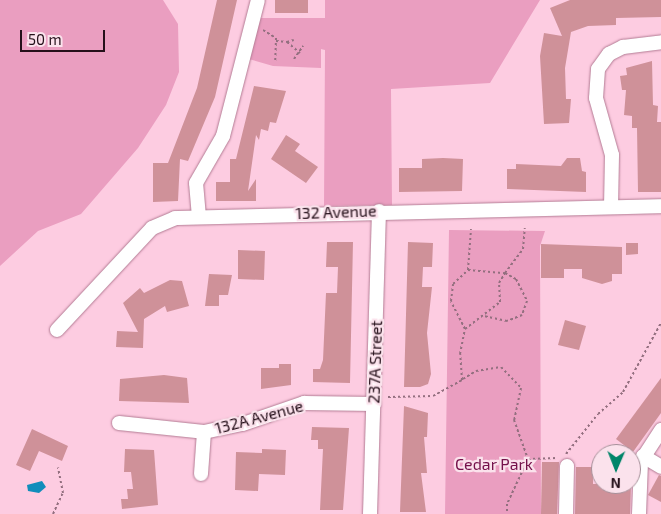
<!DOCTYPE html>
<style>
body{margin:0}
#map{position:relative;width:661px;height:514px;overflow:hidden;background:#fdcce1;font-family:"Exo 2",sans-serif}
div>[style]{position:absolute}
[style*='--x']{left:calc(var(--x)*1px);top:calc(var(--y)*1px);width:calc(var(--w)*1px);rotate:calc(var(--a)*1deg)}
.green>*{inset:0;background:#ea9ec0}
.water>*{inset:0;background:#118dbb}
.building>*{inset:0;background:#cf9199}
.path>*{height:2px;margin-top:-1px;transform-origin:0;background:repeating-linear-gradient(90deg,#936f7f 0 2.5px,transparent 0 5px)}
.roads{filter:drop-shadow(0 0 1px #b37c94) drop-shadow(0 0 1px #b37c94)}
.minor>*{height:14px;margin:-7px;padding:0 7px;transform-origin:7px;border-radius:7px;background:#fff}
span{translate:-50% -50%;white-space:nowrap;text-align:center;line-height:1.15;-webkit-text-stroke:4.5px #fbe2ec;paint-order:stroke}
.street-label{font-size:16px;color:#25101a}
.park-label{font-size:16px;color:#75124b}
.north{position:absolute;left:591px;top:444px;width:50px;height:50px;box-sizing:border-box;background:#fbe2ec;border:1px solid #a58e98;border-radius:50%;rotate:181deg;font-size:14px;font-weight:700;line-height:20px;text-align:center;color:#25101a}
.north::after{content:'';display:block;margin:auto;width:18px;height:22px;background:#008569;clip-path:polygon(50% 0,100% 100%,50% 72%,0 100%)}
.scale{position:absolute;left:20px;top:30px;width:85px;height:22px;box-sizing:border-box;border:2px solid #25101a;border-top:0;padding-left:6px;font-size:15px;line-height:18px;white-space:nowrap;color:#25101a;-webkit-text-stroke:4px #fbe2ec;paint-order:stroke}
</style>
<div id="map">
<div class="green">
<div style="clip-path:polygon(0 0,163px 0,178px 24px,179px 72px,166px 105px,138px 148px,81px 214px,38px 231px,0 266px)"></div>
<div style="clip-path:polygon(325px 0,540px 0,490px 83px,391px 89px,392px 205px,324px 206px,325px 50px,321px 49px,321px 68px,273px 66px,249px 59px,260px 18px,325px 18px)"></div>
<div style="clip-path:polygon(449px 230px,545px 231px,540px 246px,541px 514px,445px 514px)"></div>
</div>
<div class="water">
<div style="clip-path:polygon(42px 481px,46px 487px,39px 493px,28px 491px,27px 485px)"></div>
</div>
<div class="building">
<div style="clip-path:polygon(217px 0,237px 0,215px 97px,188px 161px,180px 159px,178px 201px,153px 202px,153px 163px,168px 163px,197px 88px)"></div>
<div style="clip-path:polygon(275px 0,308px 0,308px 13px,275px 13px)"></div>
<div style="clip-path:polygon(570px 0,661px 0,661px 17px,616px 18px,616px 25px,588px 26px,571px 32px,565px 68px,566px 99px,571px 99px,569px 123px,544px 124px,540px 56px,544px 33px,562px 36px,550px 8px)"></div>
<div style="clip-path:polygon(652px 61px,653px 105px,658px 106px,657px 122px,661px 122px,661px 192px,638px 192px,637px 128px,632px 128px,632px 116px,624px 115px,626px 90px,622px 90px,620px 76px,627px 75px,626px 68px)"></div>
<div style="clip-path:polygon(254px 86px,286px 91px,276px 123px,270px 122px,268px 131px,261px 129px,259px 140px,256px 135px,248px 191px,256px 179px,256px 201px,216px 201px,216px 182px,230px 182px,230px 159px,236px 159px)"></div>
<div style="clip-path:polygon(286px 135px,300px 144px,295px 151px,318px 167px,306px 183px,271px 159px)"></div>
<div style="clip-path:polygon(443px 158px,463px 159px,462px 191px,399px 192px,399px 168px,422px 168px,422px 159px)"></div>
<div style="clip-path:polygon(567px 158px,580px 158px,582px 171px,586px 172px,586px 192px,507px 189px,507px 169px,516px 169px,516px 164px,561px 166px)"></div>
<div style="clip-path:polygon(327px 242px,353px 242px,350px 383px,313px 382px,313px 369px,320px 369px,323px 360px,326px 293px,337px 293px,338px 267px,326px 267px)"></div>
<div style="clip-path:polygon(408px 242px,433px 243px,432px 267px,423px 267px,422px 287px,432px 287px,427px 333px,431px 374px,428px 384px,420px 387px,404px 387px)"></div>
<div style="clip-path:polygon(626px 243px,638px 243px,638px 254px,626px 255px)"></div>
<div style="clip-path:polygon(541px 244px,622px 247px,622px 274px,612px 274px,612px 281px,602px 284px,582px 278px,582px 269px,564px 269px,564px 278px,541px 278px)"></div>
<div style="clip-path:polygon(238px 250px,265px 251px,264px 280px,238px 279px)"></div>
<div style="clip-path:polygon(209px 274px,232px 275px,228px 295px,219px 295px,219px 306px,205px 306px)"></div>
<div style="clip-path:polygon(170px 280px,182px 281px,189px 306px,167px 312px,165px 306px,144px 319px,143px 348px,116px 347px,117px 331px,138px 332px,123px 303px,140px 288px,144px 293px)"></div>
<div style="clip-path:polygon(565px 320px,586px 326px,579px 350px,558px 345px)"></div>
<div style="clip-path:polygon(279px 364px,291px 364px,291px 385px,261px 389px,261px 368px,279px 368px)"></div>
<div style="clip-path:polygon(164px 375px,187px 378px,189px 403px,119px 401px,120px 379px)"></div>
<div style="clip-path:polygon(661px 378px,661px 413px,633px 452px,616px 439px)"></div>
<div style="clip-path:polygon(404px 406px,428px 413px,427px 437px,424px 437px,427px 473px,421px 473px,426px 512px,400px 512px)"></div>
<div style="clip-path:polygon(312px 427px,349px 428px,343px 510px,320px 510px,323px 449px,318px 449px,318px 440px,311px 440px)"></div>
<div style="clip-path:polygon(32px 429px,68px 446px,62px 461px,39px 451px,30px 471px,16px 465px)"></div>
<div style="clip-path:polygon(125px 449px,154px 450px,158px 505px,122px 509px,121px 499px,128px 499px,127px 489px,133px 489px,131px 472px,124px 472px)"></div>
<div style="clip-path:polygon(262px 449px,286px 450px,285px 475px,259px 474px,258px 491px,235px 490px,236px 452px,262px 453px)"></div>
<div style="clip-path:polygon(542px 462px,559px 462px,557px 514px,541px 514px)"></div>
<div style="clip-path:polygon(576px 467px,593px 467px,593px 484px,631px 484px,630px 514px,575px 514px)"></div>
<div style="clip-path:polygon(659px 475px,661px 476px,661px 502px,648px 495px)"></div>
</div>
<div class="path">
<div style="--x:263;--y:30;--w:15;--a:32"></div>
<div style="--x:276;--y:38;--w:23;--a:92"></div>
<div style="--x:276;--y:41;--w:11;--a:5"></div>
<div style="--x:287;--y:42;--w:17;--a:40"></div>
<div style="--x:287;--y:42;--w:7;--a:-16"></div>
<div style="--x:294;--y:59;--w:16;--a:-55"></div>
<div style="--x:468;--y:270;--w:37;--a:5"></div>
<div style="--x:505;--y:273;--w:30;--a:-53"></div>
<div style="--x:523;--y:249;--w:21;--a:-85"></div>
<div style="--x:465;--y:329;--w:44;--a:-37.6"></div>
<div style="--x:500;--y:302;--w:19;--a:-93"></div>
<div style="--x:499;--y:283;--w:12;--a:-59"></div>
<div style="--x:505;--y:273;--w:13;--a:29"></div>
<div style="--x:516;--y:279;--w:25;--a:63"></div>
<div style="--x:527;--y:301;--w:15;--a:110"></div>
<div style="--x:522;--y:315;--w:16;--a:158"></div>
<div style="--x:507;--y:321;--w:25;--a:-168"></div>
<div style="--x:463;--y:379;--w:15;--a:-32"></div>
<div style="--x:476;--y:371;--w:25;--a:-9"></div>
<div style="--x:501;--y:367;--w:29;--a:46"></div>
<div style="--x:521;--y:388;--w:33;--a:102"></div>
<div style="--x:514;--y:420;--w:41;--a:70.3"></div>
<div style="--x:528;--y:459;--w:50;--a:115"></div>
<div style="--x:507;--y:504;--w:10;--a:90"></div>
<div style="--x:388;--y:397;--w:45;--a:-1.3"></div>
<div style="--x:433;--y:396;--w:33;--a:-29"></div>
<div style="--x:462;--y:380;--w:26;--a:-94"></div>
<div style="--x:460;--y:354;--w:25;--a:-79"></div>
<div style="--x:465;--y:329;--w:31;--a:-117"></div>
<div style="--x:451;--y:301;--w:17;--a:-83"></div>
<div style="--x:453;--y:284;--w:21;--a:-43"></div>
<div style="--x:468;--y:270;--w:41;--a:-85.8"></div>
<div style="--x:566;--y:454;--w:51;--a:-51.3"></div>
<div style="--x:598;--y:414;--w:33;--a:-41"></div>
<div style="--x:623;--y:392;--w:79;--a:-61.2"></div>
<div style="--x:528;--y:459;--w:29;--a:-2"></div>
<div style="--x:53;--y:514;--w:23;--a:-65"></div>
<div style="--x:63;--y:493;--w:26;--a:-101"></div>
</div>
<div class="roads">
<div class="minor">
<div style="--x:611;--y:207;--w:52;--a:-88.9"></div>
<div style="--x:612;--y:155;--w:59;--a:-105.7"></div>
<div style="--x:596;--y:98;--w:29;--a:-86"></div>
<div style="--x:598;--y:69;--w:19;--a:-54"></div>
<div style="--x:609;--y:54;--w:16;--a:-27"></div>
<div style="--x:623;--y:47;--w:38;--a:-7"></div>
<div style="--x:199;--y:217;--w:34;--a:-95"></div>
<div style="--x:196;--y:183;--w:54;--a:-60.1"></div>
<div style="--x:223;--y:136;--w:140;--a:-75.6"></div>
<div style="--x:57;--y:330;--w:139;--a:-47"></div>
<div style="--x:152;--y:228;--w:25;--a:-23"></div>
<div style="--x:175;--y:218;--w:486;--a:-1.4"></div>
<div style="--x:119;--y:423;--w:85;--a:6"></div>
<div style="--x:204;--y:432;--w:40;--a:-12"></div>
<div style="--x:243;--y:424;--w:65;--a:-19"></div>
<div style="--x:304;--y:403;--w:70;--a:0.8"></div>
<div style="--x:643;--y:456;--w:21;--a:31"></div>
<div style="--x:201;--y:474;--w:42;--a:-85.9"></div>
<div style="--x:370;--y:514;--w:303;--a:-88.3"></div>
<div style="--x:566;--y:514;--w:48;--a:-88.8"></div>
<div style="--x:639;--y:514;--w:53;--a:-87.8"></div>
<div style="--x:641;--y:461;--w:37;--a:-57"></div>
</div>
</div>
<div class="street-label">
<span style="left:336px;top:212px;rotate:-2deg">132 Avenue</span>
<span style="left:375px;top:362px;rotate:-88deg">237A Street</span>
<span style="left:259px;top:417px;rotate:-15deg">132A Avenue</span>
</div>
<div class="park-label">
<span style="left:494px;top:464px">Cedar Park</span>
</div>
<div class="north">N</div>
<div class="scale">50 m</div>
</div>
